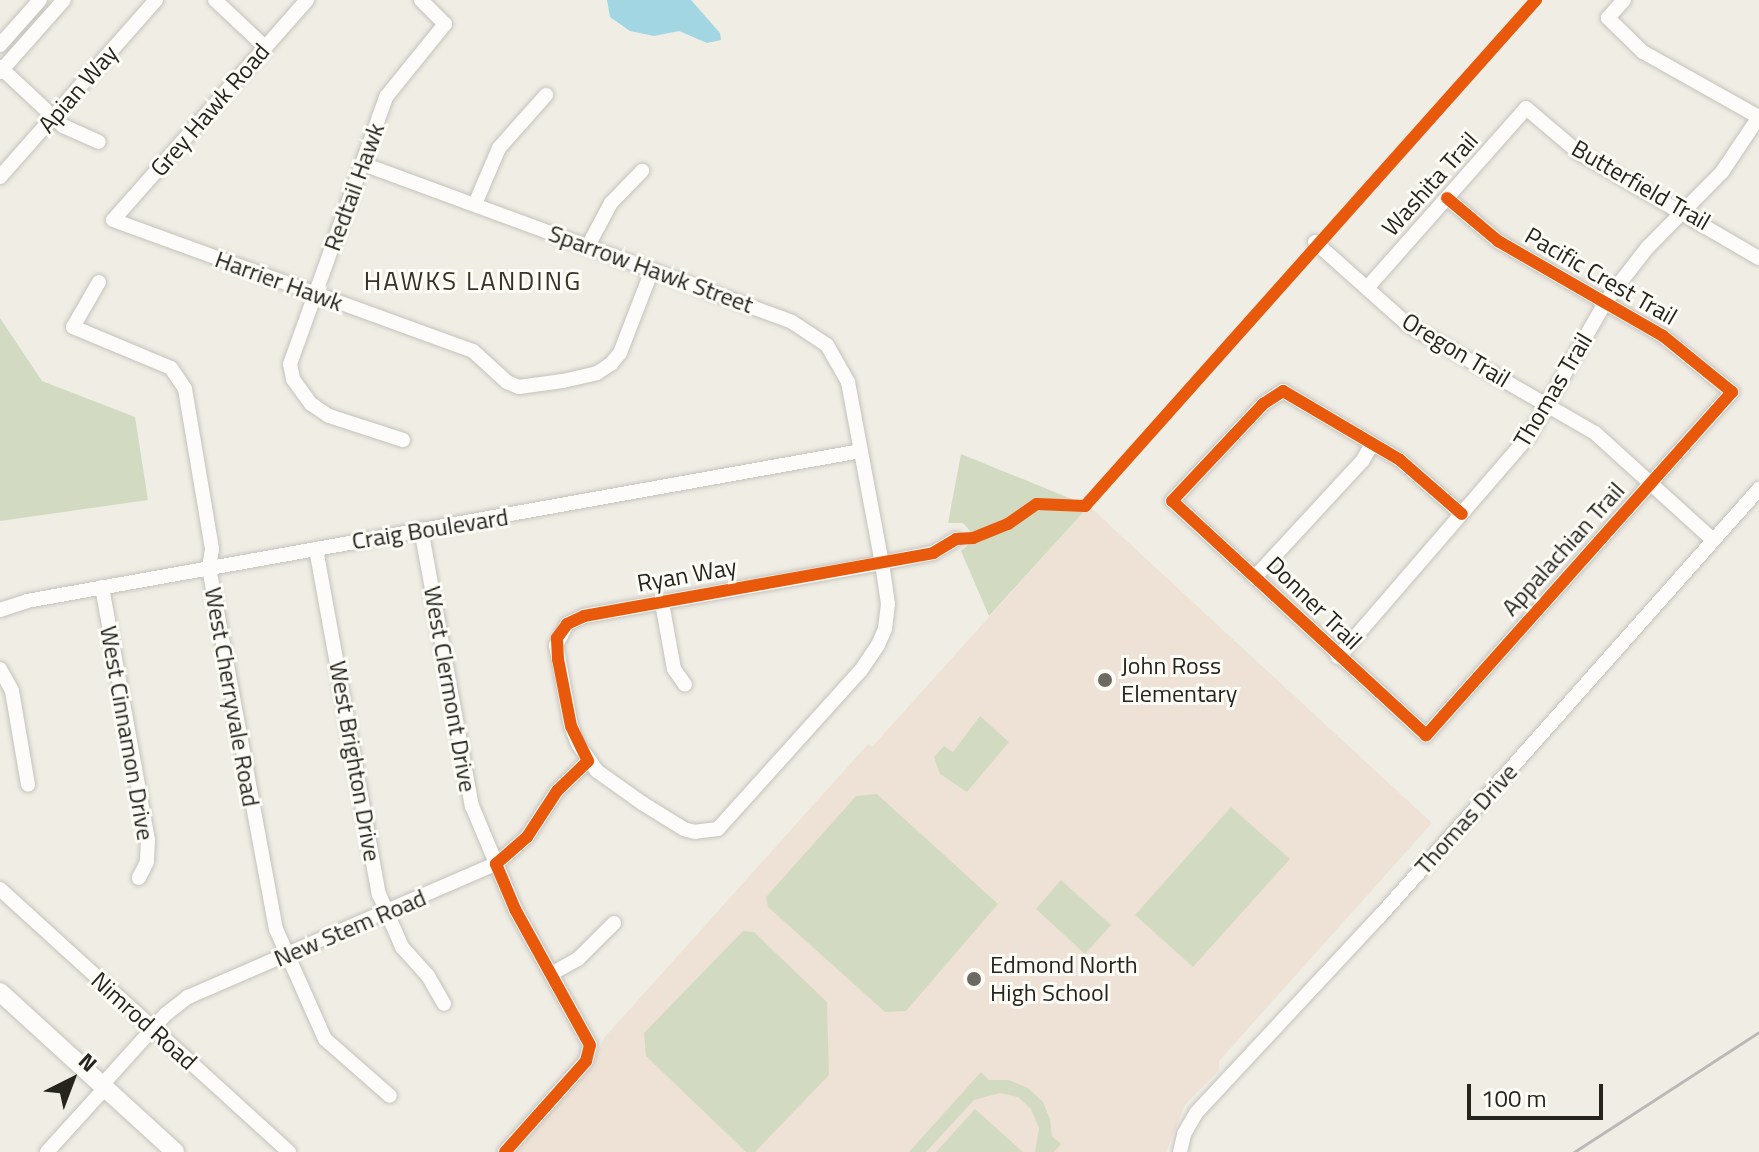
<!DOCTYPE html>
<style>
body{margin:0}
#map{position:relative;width:1759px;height:1152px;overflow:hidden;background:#f0ede5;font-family:"Titillium Web",sans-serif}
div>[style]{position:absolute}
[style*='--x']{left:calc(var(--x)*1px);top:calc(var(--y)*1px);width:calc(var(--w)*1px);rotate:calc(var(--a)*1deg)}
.education>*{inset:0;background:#eee2d6}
.green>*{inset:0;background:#d2dbc2}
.water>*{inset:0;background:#a2d6e2}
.roads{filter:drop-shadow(0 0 2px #c4c2bc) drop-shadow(0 0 2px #c4c2bc)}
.minor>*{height:14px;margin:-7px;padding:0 7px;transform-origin:7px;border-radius:7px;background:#fdfcfb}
.major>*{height:18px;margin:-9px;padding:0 9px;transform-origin:9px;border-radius:9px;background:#fdfcfb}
.rail>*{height:3px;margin:-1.5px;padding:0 1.5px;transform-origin:1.5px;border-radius:1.5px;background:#bab9b7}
.cycleway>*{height:12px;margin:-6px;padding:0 6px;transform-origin:6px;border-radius:6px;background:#e8590c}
.dots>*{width:22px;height:22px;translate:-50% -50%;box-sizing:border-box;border:4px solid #fefcf7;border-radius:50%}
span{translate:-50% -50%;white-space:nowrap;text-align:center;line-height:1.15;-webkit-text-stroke:6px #fefcf7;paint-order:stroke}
.street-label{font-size:24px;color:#26241f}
.poi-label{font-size:24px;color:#26241f}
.left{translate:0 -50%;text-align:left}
.neighbourhood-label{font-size:26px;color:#373328;letter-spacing:2px}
.north{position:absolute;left:32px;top:1040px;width:80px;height:80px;-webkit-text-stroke:6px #fefcf7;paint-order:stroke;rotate:42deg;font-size:22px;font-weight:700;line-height:32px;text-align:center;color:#26241f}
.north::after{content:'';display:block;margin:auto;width:28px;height:36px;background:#26241f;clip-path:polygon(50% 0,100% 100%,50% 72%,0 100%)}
.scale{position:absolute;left:1467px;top:1084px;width:136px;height:36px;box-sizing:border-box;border:4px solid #26241f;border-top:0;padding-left:10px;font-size:24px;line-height:28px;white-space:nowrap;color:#26241f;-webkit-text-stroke:6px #fefcf7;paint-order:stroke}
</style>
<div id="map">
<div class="education">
<div style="clip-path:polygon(1089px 506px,1432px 823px,1219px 1061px,1219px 1070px,1185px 1105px,1166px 1152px,517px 1152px,591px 1066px,604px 1038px,868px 744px,872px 747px)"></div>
</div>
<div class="green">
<div style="clip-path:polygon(0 318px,42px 381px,135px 417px,148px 500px,0 521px)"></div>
<div style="clip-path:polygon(961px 454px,1089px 506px,989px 616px,961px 551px,969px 544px,970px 531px,963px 523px,948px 523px)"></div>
<div style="clip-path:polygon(980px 716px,1009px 742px,967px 792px,940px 774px,934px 757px,944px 746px,953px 752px)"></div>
<div style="clip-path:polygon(877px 794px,998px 904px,906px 1011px,885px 1012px,768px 907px,766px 897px,856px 796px)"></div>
<div style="clip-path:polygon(1231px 807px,1290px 859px,1193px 967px,1135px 915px)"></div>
<div style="clip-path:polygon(1061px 880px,1111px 925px,1085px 954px,1036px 909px)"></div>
<div style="clip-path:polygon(743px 931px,754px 932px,827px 1002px,829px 1075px,755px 1152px,746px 1152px,646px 1056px,644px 1033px)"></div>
<div style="clip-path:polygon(981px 1072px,989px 1080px,1009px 1080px,1028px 1088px,1043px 1102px,1050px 1119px,1052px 1136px,1061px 1144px,1054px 1152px,1035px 1152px,1039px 1128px,1031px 1109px,1018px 1097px,1000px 1093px,974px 1100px,926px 1152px,909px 1152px)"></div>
<div style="clip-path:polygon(975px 1109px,1023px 1152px,936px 1152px)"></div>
</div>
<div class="water">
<div style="clip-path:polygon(607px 0,691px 0,720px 33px,721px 40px,707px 43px,679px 31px,654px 36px,630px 31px,610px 17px)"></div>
</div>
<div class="roads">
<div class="minor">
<div style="--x:215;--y:0;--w:69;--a:43.2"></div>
<div style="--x:307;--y:0;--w:293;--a:131.4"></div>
<div style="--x:113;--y:220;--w:383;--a:20"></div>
<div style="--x:473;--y:351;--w:46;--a:42.4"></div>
<div style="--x:507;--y:382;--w:13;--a:23"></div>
<div style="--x:519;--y:387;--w:44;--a:-7.8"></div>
<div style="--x:563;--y:381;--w:35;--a:-13"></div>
<div style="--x:597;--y:373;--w:17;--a:-33"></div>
<div style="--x:611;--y:364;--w:14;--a:-51"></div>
<div style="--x:620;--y:353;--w:89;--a:-68.9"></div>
<div style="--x:1624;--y:0;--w:24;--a:132"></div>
<div style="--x:1608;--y:18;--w:49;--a:44.2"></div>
<div style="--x:1643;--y:52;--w:133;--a:29.3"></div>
<div style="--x:0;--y:45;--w:60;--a:-48.4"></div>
<div style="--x:0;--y:67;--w:86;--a:43.1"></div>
<div style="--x:63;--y:126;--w:39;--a:24"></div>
<div style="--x:0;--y:72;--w:96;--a:-48.4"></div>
<div style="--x:363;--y:164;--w:457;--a:20.2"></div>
<div style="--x:792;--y:322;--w:42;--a:33.3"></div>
<div style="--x:827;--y:345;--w:43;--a:60.4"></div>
<div style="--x:848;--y:382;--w:184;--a:79.4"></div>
<div style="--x:882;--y:563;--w:41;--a:81.7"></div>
<div style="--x:888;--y:604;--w:25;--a:97"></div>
<div style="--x:885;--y:629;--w:17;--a:114"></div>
<div style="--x:878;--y:645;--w:30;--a:124"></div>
<div style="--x:861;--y:670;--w:214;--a:132"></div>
<div style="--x:718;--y:829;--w:23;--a:173"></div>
<div style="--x:695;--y:832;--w:11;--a:-165"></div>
<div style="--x:684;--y:829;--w:49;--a:-148.2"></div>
<div style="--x:642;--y:803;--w:55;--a:-144.6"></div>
<div style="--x:597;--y:771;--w:33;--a:-125"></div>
<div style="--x:578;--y:744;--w:19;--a:-111"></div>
<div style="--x:571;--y:726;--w:82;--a:-100.5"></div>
<div style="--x:556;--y:645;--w:24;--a:-62"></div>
<div style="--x:567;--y:624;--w:19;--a:-25"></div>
<div style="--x:584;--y:616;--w:303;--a:-10.1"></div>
<div style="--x:882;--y:563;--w:52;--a:-11.1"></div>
<div style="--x:933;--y:553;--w:27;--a:-31"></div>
<div style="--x:0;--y:177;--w:236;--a:-48.6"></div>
<div style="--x:1447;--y:198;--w:67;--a:40.1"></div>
<div style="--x:1498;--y:241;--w:190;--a:29.9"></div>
<div style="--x:1663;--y:336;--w:89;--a:39.1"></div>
<div style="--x:1732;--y:392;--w:460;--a:131.7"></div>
<div style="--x:1426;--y:735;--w:345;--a:-137.3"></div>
<div style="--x:1172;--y:501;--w:133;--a:-46.8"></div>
<div style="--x:1263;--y:404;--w:24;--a:-33"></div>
<div style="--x:1283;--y:391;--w:136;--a:30.5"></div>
<div style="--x:1400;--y:460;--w:82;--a:41.1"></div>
<div style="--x:475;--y:204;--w:61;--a:-66.8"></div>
<div style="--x:499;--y:148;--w:71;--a:-48.4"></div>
<div style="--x:1315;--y:242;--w:125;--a:41.7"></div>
<div style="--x:1408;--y:325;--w:216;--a:30"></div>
<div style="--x:1595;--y:433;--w:159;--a:42.2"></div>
<div style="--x:588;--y:246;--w:49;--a:-61.9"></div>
<div style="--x:611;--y:203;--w:45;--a:-45.9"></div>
<div style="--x:99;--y:282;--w:52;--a:120"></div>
<div style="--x:73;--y:327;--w:106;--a:22.7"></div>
<div style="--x:171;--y:368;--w:25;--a:56"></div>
<div style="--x:185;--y:389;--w:162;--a:80.4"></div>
<div style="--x:212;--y:549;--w:19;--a:99"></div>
<div style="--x:209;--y:568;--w:367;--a:79.5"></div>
<div style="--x:276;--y:929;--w:120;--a:66"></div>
<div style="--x:325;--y:1039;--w:86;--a:41.2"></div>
<div style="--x:1367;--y:288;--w:240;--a:-48.5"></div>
<div style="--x:1526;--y:108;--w:70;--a:40.3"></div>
<div style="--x:1579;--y:153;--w:208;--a:30.3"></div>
<div style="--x:403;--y:440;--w:78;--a:-162"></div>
<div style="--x:329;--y:416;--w:22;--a:-146"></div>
<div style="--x:311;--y:404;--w:31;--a:-126"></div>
<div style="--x:293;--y:379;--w:15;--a:-101"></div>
<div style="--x:290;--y:364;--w:284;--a:-70.2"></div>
<div style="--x:386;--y:97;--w:94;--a:-51.1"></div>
<div style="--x:445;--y:24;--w:34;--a:-135"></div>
<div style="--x:421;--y:529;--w:282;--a:79.6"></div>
<div style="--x:472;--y:806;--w:112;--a:67.3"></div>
<div style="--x:515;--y:909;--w:155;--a:61.1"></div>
<div style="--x:590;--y:1045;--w:16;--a:104"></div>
<div style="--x:586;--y:1061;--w:122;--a:131.7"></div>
<div style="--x:316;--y:549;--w:351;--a:79.7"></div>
<div style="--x:379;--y:894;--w:58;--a:66.5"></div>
<div style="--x:402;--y:947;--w:39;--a:48"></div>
<div style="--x:428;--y:976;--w:32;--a:60"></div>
<div style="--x:1255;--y:577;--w:159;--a:-47.3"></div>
<div style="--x:1363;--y:460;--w:18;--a:-61"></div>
<div style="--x:102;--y:587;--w:257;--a:79.7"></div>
<div style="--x:148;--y:840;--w:22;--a:93"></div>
<div style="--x:147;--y:862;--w:18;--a:117"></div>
<div style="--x:662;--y:603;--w:67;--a:79.7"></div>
<div style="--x:674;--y:669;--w:19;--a:55"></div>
<div style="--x:0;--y:610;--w:28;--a:-18"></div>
<div style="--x:27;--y:601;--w:847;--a:-10.2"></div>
<div style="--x:1338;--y:657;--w:292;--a:-49.2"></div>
<div style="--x:1529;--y:436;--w:155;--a:-60.3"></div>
<div style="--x:1606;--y:301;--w:67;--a:-52.3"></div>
<div style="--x:1647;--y:248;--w:107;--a:-45.4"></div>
<div style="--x:1722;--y:172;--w:66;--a:-56.1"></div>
<div style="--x:0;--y:669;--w:25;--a:61"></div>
<div style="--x:12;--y:691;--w:95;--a:80.3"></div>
<div style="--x:0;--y:889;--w:391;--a:42.3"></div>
<div style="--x:551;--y:974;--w:31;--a:-29"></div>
<div style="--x:578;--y:959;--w:51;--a:-45"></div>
<div style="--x:102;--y:1085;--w:96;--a:-48"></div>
<div style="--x:166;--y:1014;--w:28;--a:-38"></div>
<div style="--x:188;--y:997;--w:335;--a:-23.4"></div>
<div style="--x:496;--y:864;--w:41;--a:-41.1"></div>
<div style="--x:527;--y:837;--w:55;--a:-56.9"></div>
<div style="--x:557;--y:791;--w:43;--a:-44.1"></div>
<div style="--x:47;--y:1152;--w:86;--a:-47.8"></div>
<div style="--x:1180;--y:1152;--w:18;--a:-77"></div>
<div style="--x:1184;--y:1134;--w:24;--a:-60"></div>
<div style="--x:1196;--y:1113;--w:270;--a:-47"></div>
<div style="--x:1380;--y:916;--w:571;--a:-48.41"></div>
</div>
<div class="major">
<div style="--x:0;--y:992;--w:237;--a:42.4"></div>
</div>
</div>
<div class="rail">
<div style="--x:1574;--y:1152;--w:221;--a:-33"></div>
</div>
<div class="cycleway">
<div style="--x:1447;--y:198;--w:67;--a:40.1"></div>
<div style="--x:1498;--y:241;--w:190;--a:29.9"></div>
<div style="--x:1663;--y:336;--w:89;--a:39.1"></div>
<div style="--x:1732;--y:392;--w:460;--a:131.7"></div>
<div style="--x:1426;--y:735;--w:345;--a:-137.3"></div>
<div style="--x:1172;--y:501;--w:133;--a:-46.8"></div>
<div style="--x:1263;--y:404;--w:24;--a:-33"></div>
<div style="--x:1283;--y:391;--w:136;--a:30.5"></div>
<div style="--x:1400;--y:460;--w:82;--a:41.1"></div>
<div style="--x:505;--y:1152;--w:122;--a:-48.3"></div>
<div style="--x:586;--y:1061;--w:16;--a:-76"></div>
<div style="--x:590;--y:1045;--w:155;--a:-118.9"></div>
<div style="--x:515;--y:909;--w:49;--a:-112.9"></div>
<div style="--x:496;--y:864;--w:41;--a:-41.1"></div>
<div style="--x:527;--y:837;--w:55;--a:-56.9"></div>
<div style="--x:557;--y:791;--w:43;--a:-44.1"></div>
<div style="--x:588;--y:761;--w:39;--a:-116"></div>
<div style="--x:571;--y:726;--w:68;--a:-101"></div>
<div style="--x:558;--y:659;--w:21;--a:-93"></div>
<div style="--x:557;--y:638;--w:17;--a:-54"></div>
<div style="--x:567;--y:624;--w:19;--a:-25"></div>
<div style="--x:584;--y:616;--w:355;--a:-10.2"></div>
<div style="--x:933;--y:553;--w:27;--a:-31"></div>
<div style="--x:956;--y:539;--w:17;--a:-3"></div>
<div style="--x:973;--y:538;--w:38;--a:-22"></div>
<div style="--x:1008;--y:524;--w:35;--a:-35"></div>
<div style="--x:1037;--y:504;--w:48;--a:2.4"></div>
<div style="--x:1085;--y:506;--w:678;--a:-48.29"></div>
</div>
<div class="dots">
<div style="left:1105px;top:680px;background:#6d6a64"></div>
<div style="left:974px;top:979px;background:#6d6a64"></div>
</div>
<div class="street-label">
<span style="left:78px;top:89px;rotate:-49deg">Apian Way</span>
<span style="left:210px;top:110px;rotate:-49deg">Grey Hawk Road</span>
<span style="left:1430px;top:184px;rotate:-48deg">Washita Trail</span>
<span style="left:1641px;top:185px;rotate:30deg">Butterfield Trail</span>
<span style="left:354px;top:187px;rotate:-70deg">Redtail Hawk</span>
<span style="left:651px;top:269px;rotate:20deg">Sparrow Hawk Street</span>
<span style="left:1601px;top:276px;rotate:30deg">Pacific Crest Trail</span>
<span style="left:279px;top:281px;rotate:20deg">Harrier Hawk</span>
<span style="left:1456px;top:350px;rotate:31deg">Oregon Trail</span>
<span style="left:1553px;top:390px;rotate:-59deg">Thomas Trail</span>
<span style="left:430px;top:529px;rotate:-9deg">Craig Boulevard</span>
<span style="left:1563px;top:549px;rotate:-48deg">Appalachian Trail</span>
<span style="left:687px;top:575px;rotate:-10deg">Ryan Way</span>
<span style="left:1314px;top:603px;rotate:44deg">Donner Trail</span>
<span style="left:450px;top:689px;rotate:80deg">West Clermont Drive</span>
<span style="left:232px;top:697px;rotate:80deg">West Cherryvale Road</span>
<span style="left:127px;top:733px;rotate:80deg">West Cinnamon Drive</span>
<span style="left:355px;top:761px;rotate:80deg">West Brighton Drive</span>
<span style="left:1466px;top:819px;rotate:-48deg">Thomas Drive</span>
<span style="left:350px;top:928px;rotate:-23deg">New Stem Road</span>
<span style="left:144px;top:1021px;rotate:42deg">Nimrod Road</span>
</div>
<div class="poi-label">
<span class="left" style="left:1121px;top:680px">John Ross<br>Elementary</span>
<span class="left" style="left:990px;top:979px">Edmond North<br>High School</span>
</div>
<div class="neighbourhood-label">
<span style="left:473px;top:281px">HAWKS LANDING</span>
</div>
<div class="north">N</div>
<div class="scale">100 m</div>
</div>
